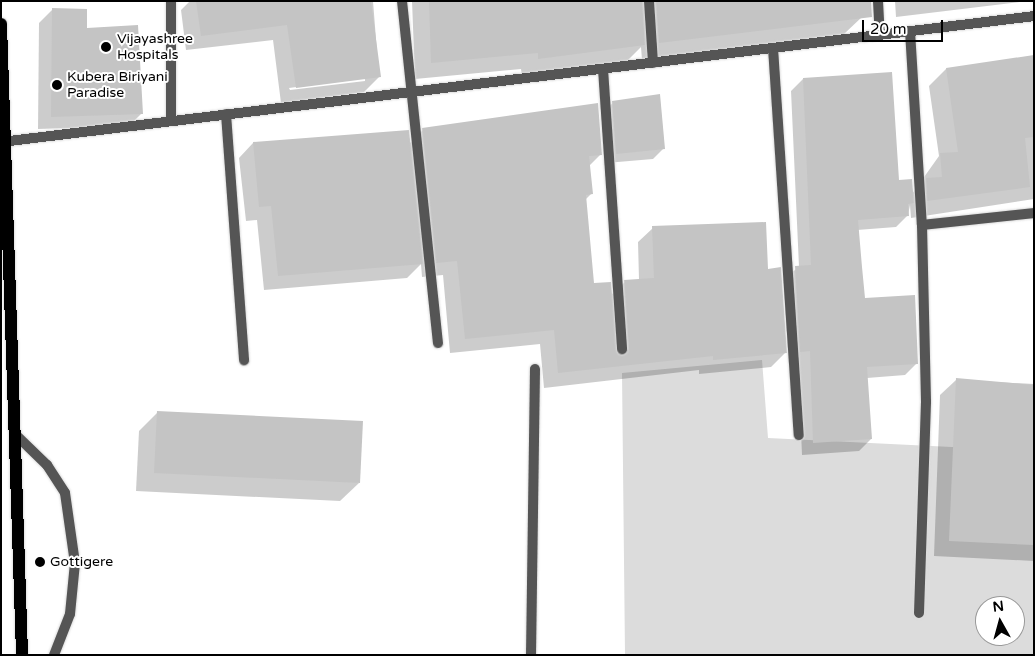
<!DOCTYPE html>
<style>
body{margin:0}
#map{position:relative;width:1035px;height:656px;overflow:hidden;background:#fff;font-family:"Varela Round",sans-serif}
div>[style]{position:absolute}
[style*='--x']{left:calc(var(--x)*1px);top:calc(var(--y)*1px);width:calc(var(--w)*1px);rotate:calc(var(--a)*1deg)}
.green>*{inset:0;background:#dcdcdc}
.shadow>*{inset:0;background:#0003}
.building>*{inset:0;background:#c4c4c4}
.roads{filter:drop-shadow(0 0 1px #dbdbdb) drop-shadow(0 0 1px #dbdbdb)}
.service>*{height:10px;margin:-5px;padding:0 5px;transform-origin:5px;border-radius:5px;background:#555}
.minor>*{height:10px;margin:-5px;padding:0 5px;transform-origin:5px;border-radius:5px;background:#555}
.primary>*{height:12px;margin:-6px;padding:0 6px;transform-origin:6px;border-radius:6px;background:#000}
.dots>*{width:14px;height:14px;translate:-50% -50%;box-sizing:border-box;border:2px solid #fff;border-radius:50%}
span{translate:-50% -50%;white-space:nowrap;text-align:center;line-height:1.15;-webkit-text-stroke:4px #fff;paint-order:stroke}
.poi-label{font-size:14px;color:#000}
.left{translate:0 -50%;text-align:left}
.frame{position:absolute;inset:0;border:2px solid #000;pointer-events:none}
.north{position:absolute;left:975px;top:596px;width:50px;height:50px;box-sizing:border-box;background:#fff;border:1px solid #999;border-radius:50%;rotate:353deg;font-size:14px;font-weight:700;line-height:20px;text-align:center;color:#000}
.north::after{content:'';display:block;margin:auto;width:18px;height:22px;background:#000;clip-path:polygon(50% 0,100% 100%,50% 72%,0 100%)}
.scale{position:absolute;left:862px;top:20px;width:81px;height:22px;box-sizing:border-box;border:2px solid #000;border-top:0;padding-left:6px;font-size:15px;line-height:18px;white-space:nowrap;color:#000;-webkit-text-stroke:4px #fff;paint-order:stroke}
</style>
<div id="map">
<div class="green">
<div style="clip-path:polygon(evenodd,762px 360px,768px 438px,1034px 451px,1034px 655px,625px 655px,622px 373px,762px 360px,985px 606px,1015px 606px,1015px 636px,985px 636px,985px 606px)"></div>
</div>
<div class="shadow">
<div style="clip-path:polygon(evenodd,190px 1px,373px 1px,379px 77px,364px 92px,281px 103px,273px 40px,186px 50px,181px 10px,190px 1px,365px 78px,365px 81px,290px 90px,289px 88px,365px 78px)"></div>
<div style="clip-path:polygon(412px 1px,860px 1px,862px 17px,844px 34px,642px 60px,641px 47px,626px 62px,522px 76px,521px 69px,415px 79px)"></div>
<div style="clip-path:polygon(895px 1px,1028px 1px,896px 17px)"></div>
<div style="clip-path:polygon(52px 10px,86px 29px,142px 113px,129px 126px,38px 129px,39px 23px)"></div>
<div style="clip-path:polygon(1034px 57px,1034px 199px,911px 218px,910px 205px,908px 215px,896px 227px,857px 230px,863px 300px,917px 363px,905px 375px,867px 378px,871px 439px,859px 451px,802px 455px,798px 362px,789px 363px,783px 279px,799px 267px,791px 91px,803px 79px,912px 194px,939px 156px,929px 86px,946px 69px)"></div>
<div style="clip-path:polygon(613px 103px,664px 148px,653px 159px,606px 163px,602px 113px)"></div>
<div style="clip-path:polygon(423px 130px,601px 154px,588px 167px,591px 194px,585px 200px,593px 285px,610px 296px,625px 282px,639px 280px,638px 242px,653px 228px,767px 270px,785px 353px,771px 367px,699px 374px,699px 370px,544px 388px,540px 344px,450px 353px,443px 275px,422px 277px,421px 264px,407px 278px,264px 290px,257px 220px,246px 221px,239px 158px,253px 143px,409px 144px)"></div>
<div style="clip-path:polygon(956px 380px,1034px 384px,1034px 561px,934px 556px,940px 395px)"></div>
<div style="clip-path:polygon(158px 412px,359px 483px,340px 501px,136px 491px,139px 431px)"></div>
</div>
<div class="building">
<div style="clip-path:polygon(196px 1px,371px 1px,381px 77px,296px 88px,287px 25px,201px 36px)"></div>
<div style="clip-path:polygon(429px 1px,642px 1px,645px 45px,538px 59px,538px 53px,431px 63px)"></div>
<div style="clip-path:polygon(656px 1px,871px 1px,872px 17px,659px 43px)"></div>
<div style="clip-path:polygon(52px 8px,87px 9px,87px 28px,138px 25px,143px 114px,51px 117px)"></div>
<div style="clip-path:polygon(1034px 55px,1034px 137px,1025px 138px,1030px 187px,927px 201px,926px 178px,942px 177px,940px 153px,958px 152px,946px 68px)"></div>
<div style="clip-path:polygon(892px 72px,899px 180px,912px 179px,914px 203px,908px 204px,909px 216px,858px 220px,862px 267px,865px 298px,915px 295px,918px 364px,867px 367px,872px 439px,813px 443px,810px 351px,800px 352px,795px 266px,811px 265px,803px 78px)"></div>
<div style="clip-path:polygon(660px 94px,665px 149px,616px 154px,612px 101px)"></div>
<div style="clip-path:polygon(598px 103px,602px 155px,589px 156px,593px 194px,586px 195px,594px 283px,611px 282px,617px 353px,625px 355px,629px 349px,624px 280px,654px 278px,652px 226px,766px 222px,768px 269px,781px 267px,787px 353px,713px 360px,713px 356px,558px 373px,554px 330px,465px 339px,457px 261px,436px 263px,422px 128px)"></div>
<div style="clip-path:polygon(409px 130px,423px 264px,278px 276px,271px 206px,259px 207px,253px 142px)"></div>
<div style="clip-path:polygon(956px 378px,1034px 385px,1034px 545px,949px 541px)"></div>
<div style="clip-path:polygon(157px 411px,363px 421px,360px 483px,154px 473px)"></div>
</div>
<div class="roads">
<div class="service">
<div style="--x:15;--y:434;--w:45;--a:44.1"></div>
<div style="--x:47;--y:465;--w:33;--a:57"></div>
<div style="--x:65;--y:493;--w:71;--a:81.9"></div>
<div style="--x:75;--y:563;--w:51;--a:95.6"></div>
<div style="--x:70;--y:614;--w:44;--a:111.3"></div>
</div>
<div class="minor">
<div style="--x:402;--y:1;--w:344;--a:84"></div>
<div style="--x:649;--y:1;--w:62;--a:86.3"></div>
<div style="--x:878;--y:1;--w:34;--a:87"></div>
<div style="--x:910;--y:31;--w:194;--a:86.5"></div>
<div style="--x:922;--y:225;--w:177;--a:88.7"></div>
<div style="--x:926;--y:402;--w:211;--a:91.9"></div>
<div style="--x:773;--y:48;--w:388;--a:86.2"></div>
<div style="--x:603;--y:69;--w:281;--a:86.1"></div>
<div style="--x:226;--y:114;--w:247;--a:85.8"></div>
<div style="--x:171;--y:121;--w:120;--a:-90"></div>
<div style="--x:1;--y:142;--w:1041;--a:-6.95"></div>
<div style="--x:922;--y:225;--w:113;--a:-6.1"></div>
<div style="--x:531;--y:655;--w:286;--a:-89.2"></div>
</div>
<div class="primary">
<div style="--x:1;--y:24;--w:631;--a:88.09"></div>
</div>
</div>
<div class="dots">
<div style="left:106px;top:47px;background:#000"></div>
<div style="left:57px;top:85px;background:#000"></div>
<div style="left:40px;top:562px;background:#000"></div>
</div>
<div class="poi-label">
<span class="left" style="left:117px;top:47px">Vijayashree<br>Hospitals</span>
<span class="left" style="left:67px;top:85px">Kubera Biriyani<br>Paradise</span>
<span class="left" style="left:50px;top:562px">Gottigere</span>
</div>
<div class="frame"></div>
<div class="north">N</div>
<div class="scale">20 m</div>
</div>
